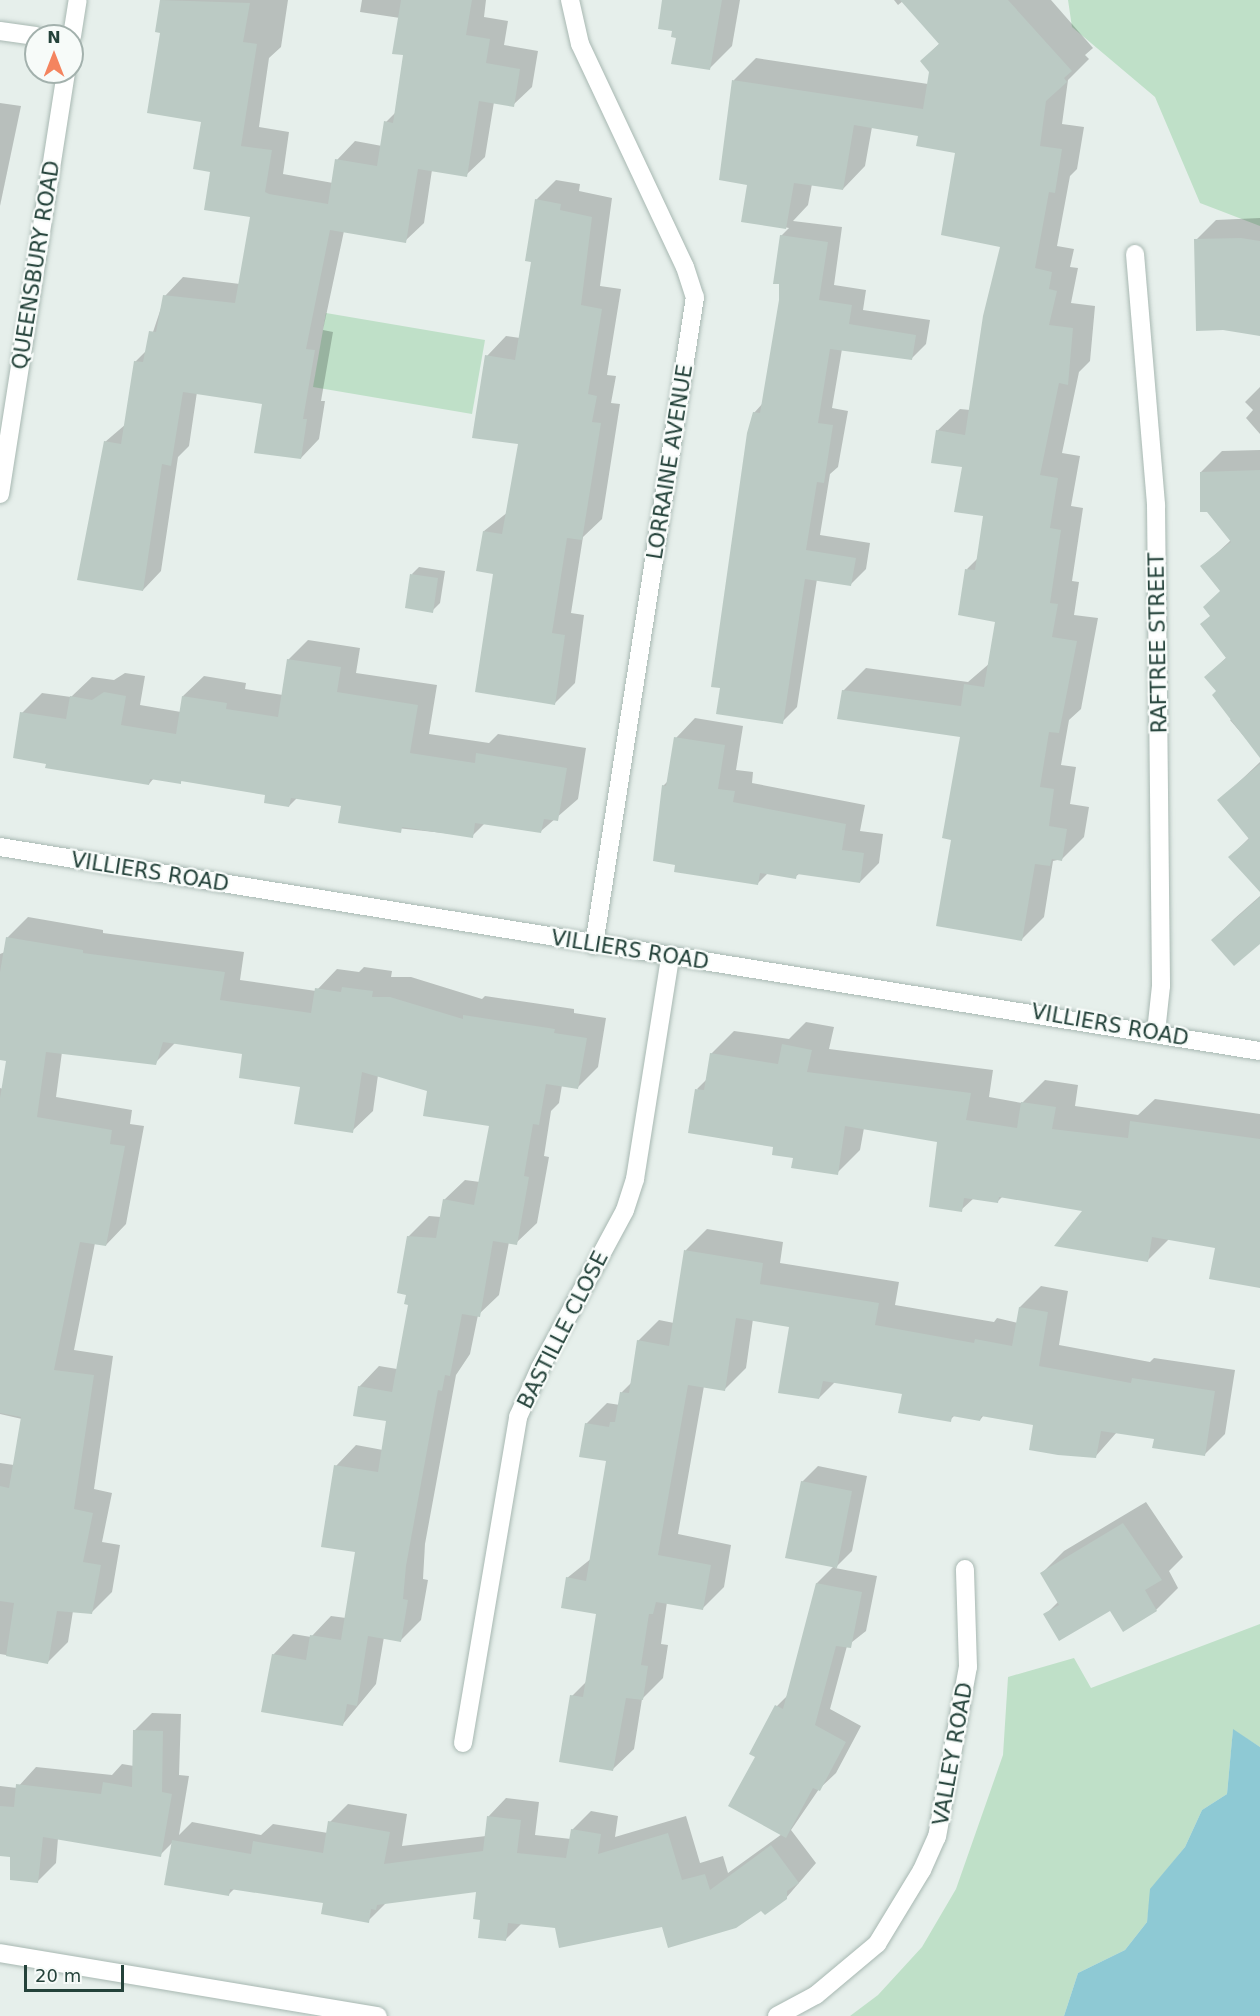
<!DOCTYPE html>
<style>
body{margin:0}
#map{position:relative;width:1260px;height:2016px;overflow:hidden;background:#e6efeb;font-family:"DejaVu Sans",sans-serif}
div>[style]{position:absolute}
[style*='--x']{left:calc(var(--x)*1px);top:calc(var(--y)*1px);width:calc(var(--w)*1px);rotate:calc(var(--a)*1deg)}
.green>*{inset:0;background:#bfe0c8}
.water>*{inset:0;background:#8ec9d4}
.shadow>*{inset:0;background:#0003}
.building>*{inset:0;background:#bbcac4}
.roads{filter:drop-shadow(0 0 2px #a8b8b2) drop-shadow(0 0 2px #a8b8b2)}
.minor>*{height:18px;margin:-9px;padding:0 9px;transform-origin:9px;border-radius:9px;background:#fff}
span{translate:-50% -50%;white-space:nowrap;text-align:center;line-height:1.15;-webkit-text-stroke:4.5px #f7fbf9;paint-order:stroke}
.street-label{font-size:21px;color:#24423a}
.north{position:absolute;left:24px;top:24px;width:60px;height:60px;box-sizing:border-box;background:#f7fbf9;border:2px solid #a3b1ad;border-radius:50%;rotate:0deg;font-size:16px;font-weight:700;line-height:24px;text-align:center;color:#24423a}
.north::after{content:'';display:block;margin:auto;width:21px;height:27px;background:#f4845f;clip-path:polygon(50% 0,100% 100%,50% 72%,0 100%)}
.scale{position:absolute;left:24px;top:1965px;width:100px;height:27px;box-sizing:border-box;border:3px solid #24423a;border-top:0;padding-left:8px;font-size:18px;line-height:21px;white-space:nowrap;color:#24423a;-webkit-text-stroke:4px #f7fbf9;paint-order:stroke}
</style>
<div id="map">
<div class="green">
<div style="clip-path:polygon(1068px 0,1260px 0,1260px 226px,1200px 203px,1155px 97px,1072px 27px)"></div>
<div style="clip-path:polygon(326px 313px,485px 340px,472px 414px,313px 387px)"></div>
<div style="clip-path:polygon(1260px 1624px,1260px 1747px,1233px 1730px,1227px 1794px,1202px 1810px,1185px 1847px,1151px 1889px,1147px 1922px,1125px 1950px,1078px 1973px,1064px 2016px,850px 2016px,878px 1995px,922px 1947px,956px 1889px,1003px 1755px,1008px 1677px,1074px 1658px,1091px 1688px)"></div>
</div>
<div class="water">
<div style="clip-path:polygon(1233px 1729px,1260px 1747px,1260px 2016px,1064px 2016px,1078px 1973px,1125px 1950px,1147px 1922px,1150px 1889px,1185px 1847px,1202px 1810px,1227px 1794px)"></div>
</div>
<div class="shadow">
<div style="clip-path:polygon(161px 0,288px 0,281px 47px,269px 58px,259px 127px,289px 132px,283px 174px,333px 183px,337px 160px,355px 141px,382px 146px,386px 122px,396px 112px,405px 54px,400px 18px,360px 12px,362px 0,486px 0,484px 17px,508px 21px,504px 45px,538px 51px,532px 87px,513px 105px,494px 102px,485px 157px,466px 175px,432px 170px,424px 223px,405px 241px,344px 231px,323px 330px,333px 332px,321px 401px,325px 401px,319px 439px,301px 458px,263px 402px,197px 392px,189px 446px,178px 457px,161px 571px,143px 590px,105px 442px,126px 424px,135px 362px,147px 350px,165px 296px,183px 277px,240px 284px,252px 216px,212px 171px,203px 121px,161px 32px,156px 31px)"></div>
<div style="clip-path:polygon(664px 0,740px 0,732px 46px,710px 68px,678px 37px)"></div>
<div style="clip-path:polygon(894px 0,1051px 0,1093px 48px,1085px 55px,1089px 59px,1068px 80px,1062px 124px,1084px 127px,1077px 169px,1070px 176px,1057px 246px,1074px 249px,1070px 267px,1078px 268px,1071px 303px,1095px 306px,1090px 361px,1079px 372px,1062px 453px,1080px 456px,1071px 506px,1083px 508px,1072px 581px,1079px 582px,1074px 615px,1098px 618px,1081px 709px,1069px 720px,1061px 765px,1076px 767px,1070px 804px,1089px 807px,1084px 837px,1062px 859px,1053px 861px,1044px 917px,1021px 940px,953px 838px,961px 736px,843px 691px,866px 668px,968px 682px,990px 663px,996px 621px,967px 569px,978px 558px,984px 515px,963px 466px,937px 431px,960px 409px,970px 410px,1002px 246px,957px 152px,920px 135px,872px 127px,865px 166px,843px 189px,812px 184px,808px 205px,793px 221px,842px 227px,834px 285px,866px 290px,863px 310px,930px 320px,926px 344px,911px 359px,842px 349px,832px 408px,848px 411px,838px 467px,830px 474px,820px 535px,870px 543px,866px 569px,851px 584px,817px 579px,797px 707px,782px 722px,754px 413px,763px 403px,781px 300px,781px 236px,789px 228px,743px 220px,749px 183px,734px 80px,756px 58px,928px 84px,931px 71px,922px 61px,940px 43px,903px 1px,898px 5px)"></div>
<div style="clip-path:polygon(0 103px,21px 106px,0 206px)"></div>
<div style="clip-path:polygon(556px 180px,580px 184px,579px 191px,612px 198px,600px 286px,621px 289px,607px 375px,616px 376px,611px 403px,620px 404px,602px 519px,583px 537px,571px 613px,584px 615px,575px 683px,555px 703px,495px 572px,484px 531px,508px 512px,520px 442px,487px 356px,506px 336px,520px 338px,533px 260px,536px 200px)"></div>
<div style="clip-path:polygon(1260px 218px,1260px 335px,1196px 240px,1216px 220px)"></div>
<div style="clip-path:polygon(1260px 387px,1260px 434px,1246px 418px,1253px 410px,1245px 402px)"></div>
<div style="clip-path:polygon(1260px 450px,1260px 755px,1230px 720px,1233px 717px,1218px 690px,1206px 677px,1227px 657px,1211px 615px,1221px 591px,1202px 567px,1231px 540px,1201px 472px,1222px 451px)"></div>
<div style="clip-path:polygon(419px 567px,445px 571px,440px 603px,432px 611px,412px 574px)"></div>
<div style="clip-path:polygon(308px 640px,360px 648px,356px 673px,437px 685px,429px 734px,489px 743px,498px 734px,586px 748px,578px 799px,541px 831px,485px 823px,472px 836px,340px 822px,342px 805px,297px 798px,289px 806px,267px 794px,183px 779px,180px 783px,154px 778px,149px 784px,47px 762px,22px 713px,42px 693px,71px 697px,92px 677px,114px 680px,125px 673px,145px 676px,140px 705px,181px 712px,183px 696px,204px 676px,246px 683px,245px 689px,283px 695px,288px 660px)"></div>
<div style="clip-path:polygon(695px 718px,743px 726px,736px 770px,753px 772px,752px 783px,865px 805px,860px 831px,883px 834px,879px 863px,860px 882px,800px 873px,795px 877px,768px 873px,757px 884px,676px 863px,663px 786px,669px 780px,676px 738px)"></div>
<div style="clip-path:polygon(1260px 762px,1260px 890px,1230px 857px,1250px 837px,1219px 801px)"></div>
<div style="clip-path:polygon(1260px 896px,1260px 942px,1213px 940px,1234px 919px)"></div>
<div style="clip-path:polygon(28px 917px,103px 930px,103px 933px,244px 952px,240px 980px,316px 991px,337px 969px,359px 972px,364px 967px,392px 971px,391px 977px,411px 977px,482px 999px,485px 996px,574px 1009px,574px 1013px,606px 1018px,598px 1067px,578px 1087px,562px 1085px,559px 1103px,551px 1111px,544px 1156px,549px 1157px,537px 1223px,516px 1243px,509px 1242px,499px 1295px,478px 1315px,470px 1354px,456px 1375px,425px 1544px,423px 1579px,428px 1580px,421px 1620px,401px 1640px,384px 1637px,376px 1684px,343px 1724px,273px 1655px,293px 1634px,311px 1637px,331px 1616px,346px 1618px,357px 1551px,336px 1466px,356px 1445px,383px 1450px,388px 1420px,359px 1387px,379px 1366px,397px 1369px,409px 1304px,408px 1237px,429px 1216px,441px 1217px,444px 1200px,465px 1180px,480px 1182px,490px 1125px,429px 1090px,378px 1075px,373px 1111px,352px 1131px,301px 1086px,244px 1053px,176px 1042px,155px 1063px,62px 1052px,56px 1097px,132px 1110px,130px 1124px,144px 1126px,126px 1224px,106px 1245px,95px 1243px,74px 1350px,113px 1356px,94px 1489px,112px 1493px,102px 1542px,120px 1545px,112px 1592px,92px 1612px,73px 1611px,68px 1642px,48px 1662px,0 1654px,0 1463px,14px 1465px,22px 1419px,0 1414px,0 1088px,3px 1089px,8px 1059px,0 1058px,0 954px,5px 952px,7px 938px)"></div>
<div style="clip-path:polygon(806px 1022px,834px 1027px,829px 1049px,993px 1070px,989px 1097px,1022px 1103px,1045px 1080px,1078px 1085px,1075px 1106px,1138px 1115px,1155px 1099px,1260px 1114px,1260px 1286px,1216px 1246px,1170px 1238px,1147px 1261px,1085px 1209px,1003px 1196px,997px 1202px,974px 1198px,961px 1210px,939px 1140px,864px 1128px,860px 1150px,837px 1173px,775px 1146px,697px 1089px,707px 1079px,711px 1054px,734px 1031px,789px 1039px)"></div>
<div style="clip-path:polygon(707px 1229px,783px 1242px,780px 1263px,899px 1282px,895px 1305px,994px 1322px,997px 1318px,1018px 1323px,1020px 1307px,1041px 1286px,1068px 1291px,1059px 1345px,1150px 1362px,1154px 1358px,1235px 1370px,1225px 1434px,1204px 1455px,1156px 1438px,1117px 1432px,1095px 1457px,1035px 1424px,984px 1415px,980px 1420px,955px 1415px,950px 1420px,903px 1393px,835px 1382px,819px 1398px,791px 1326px,753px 1319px,746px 1368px,725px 1389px,704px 1386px,678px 1534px,731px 1545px,724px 1587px,703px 1608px,667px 1602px,661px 1644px,668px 1645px,663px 1678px,642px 1699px,634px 1749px,613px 1769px,572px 1696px,587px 1681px,598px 1613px,567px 1578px,592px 1558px,608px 1460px,586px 1424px,607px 1403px,620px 1405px,622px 1392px,632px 1382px,638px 1341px,659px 1320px,674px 1323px,686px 1250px)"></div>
<div style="clip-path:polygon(818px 1466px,867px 1476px,852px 1551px,835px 1568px,877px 1576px,866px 1631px,847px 1646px,830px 1709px,861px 1726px,836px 1773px,819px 1789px,791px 1830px,816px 1863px,786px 1898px,762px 1909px,663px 1925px,557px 1927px,522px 1923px,506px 1939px,482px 1918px,477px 1891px,387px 1902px,368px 1921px,325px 1902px,235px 1888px,228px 1895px,173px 1842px,160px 1855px,58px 1838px,56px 1863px,38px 1881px,12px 1856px,0 1854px,0 1786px,17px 1788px,36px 1767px,112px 1775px,122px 1764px,134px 1766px,134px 1731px,152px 1713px,181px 1714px,179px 1775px,189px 1776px,179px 1835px,192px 1822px,261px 1835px,273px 1824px,328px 1833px,330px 1822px,348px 1804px,407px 1814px,402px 1846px,486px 1836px,488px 1817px,506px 1798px,539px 1802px,535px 1835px,571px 1839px,572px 1830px,591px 1811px,618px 1816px,615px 1837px,686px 1816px,700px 1863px,723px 1856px,728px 1873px,782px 1834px,757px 1756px,751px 1754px,777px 1706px,789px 1694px,817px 1583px,834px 1566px,802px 1482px)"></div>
<div style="clip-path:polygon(1146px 1502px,1183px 1557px,1169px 1571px,1178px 1588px,1156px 1610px,1123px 1630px,1110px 1609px,1045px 1615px,1059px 1601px,1042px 1573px,1064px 1551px)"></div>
</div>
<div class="building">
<div style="clip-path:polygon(160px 0,250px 3px,243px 42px,257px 44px,241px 146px,272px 150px,265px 192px,269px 194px,328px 204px,335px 159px,377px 166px,384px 121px,393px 123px,403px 55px,392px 54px,401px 0,472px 0,466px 35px,490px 39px,486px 63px,520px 69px,514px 107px,479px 101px,467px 177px,418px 169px,406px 243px,330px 230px,306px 349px,315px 350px,303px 419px,307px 419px,301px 459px,254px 453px,262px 404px,183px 392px,171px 466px,162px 464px,143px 591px,77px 580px,104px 441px,121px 444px,134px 361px,143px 362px,149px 331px,156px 332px,163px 295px,235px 303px,250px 217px,204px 210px,210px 172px,193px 169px,201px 122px,147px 113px,160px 33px,155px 32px)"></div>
<div style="clip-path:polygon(662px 0,722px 0,710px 70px,671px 64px,676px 38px,671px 37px,672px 31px,658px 29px)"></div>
<div style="clip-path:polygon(900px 0,1008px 0,1072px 71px,1064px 78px,1067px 82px,1046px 101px,1040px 146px,1062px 149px,1055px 193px,1049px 192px,1035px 268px,1052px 272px,1049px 289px,1057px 291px,1049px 325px,1073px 328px,1068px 385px,1059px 383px,1040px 475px,1058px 478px,1050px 528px,1061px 530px,1050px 603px,1058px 604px,1052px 637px,1077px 641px,1059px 733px,1049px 732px,1040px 787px,1054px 789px,1049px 826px,1067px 829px,1062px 861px,1052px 859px,1050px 866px,1035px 864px,1022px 941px,936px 926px,951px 840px,942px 838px,960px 737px,837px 719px,842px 690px,961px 706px,964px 684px,984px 687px,995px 622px,958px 615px,965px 569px,975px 570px,983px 516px,954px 512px,962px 467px,931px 463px,936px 430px,965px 435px,983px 316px,1000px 247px,941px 235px,955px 153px,916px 146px,918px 136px,854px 125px,843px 190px,794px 183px,786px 229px,741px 222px,747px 185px,719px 180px,732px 80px,923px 109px,929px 72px,920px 61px,939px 44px)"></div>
<div style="clip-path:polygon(535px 199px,561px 204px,560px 210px,592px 217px,581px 305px,602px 309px,588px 394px,597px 396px,592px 422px,601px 423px,582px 540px,567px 538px,552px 633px,565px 635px,555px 705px,475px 692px,493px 574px,476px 571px,483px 531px,502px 534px,518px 444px,472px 438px,485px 355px,515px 360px,531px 262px,525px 261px)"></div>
<div style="clip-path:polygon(780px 235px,828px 242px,819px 300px,852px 305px,849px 324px,916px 335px,912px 360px,830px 349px,818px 423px,833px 425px,824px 483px,817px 482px,806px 550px,856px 558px,851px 586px,805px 579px,783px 724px,716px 714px,720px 688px,711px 687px,747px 433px,753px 412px,760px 413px,779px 300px,779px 284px,773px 284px)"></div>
<div style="clip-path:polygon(1241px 238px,1260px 241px,1260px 336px,1223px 330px,1196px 331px,1194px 239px)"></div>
<div style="clip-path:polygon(1260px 470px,1260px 758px,1212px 695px,1216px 691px,1204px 677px,1226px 658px,1200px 624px,1210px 616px,1203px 607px,1220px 591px,1200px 566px,1231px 542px,1207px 512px,1200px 512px,1200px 472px)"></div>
<div style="clip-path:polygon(410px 574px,438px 578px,433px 613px,405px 608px)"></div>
<div style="clip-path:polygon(287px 659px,341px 667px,337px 692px,418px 705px,410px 753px,475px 763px,476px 753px,567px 768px,558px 821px,544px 819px,541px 833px,475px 823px,473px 838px,402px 827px,401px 833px,338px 823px,341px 806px,291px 798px,289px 807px,264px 803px,265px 795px,181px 781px,181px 784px,150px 779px,149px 785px,45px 768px,46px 764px,13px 758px,20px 712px,66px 719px,70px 696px,92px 700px,104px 692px,126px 696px,121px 725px,176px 734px,182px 696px,227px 703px,226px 709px,278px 717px)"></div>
<div style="clip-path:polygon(674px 737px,725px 745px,718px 789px,735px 791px,733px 802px,846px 824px,842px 850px,864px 853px,860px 883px,797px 874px,796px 879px,760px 873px,758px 885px,674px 872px,675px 865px,653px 861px,662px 785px,666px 786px)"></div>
<div style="clip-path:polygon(1260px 764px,1260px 892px,1228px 857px,1249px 839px,1217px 800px)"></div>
<div style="clip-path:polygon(1260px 897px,1260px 944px,1234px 966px,1211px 940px)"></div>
<div style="clip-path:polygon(6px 937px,83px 950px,83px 953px,225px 972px,220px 1000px,311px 1013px,315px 988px,341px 992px,342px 987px,373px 991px,372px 997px,390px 997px,463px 1019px,463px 1015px,555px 1029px,554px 1033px,587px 1038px,578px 1089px,546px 1084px,539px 1125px,533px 1124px,524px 1176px,529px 1177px,517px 1245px,493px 1241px,480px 1317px,462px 1314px,450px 1376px,445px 1375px,442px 1391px,438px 1390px,406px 1566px,403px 1599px,408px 1600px,401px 1642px,368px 1636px,357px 1706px,347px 1704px,343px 1726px,261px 1712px,272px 1654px,306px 1660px,310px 1635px,341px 1640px,355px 1552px,321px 1547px,334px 1465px,378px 1472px,386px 1421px,353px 1416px,358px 1386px,392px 1392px,408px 1305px,404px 1304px,406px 1295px,397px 1293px,407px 1236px,436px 1238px,443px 1199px,474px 1205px,489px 1126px,423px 1116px,427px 1091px,362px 1072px,353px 1133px,294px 1124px,300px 1087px,239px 1078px,242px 1054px,163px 1042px,156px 1065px,46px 1052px,37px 1117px,112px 1130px,110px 1144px,125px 1146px,106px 1246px,80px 1242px,54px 1370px,94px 1375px,74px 1509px,93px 1513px,83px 1562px,101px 1565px,92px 1614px,57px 1611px,48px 1664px,6px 1656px,14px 1603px,0 1601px,0 1486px,9px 1488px,21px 1417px,0 1413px,0 1098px,6px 1061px,0 1060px,0 972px)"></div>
<div style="clip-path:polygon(782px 1044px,812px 1050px,807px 1072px,971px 1093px,966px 1120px,1017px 1128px,1021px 1102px,1056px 1107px,1052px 1129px,1128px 1138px,1130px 1121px,1260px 1139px,1260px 1288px,1209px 1279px,1215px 1248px,1152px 1237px,1148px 1262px,1054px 1246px,1082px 1211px,999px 1197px,998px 1203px,964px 1198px,962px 1212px,929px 1207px,937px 1142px,845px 1126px,838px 1175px,791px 1168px,793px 1158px,772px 1155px,773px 1147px,688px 1133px,695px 1089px,704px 1090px,710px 1053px,778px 1064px)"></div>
<div style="clip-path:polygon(684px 1250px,763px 1263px,760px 1284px,879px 1303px,875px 1325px,974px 1343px,975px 1339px,1012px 1346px,1019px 1307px,1048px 1312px,1039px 1366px,1131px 1383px,1132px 1378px,1215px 1391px,1205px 1456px,1152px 1448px,1154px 1439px,1101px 1431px,1096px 1458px,1058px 1455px,1029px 1450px,1033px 1425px,981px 1416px,980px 1421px,952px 1416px,951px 1422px,898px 1413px,902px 1394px,823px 1381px,819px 1399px,778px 1393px,789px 1327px,736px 1318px,725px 1391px,688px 1385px,658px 1555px,711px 1565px,703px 1610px,656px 1602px,653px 1614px,649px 1614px,641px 1665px,648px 1666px,643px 1700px,626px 1698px,613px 1771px,559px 1762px,570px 1695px,583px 1697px,596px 1614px,561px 1608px,566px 1577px,586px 1581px,606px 1461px,579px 1457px,585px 1423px,609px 1427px,610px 1422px,615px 1422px,620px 1392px,629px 1393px,637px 1340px,669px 1346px)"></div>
<div style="clip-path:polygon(801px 1481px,852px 1491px,837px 1568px,785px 1558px)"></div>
<div style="clip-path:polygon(1123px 1523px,1162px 1580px,1145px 1590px,1157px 1611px,1123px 1632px,1110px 1611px,1059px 1641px,1043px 1614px,1059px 1605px,1040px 1573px)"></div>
<div style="clip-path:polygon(816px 1583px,862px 1592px,851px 1648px,836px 1646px,815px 1725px,846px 1742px,820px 1791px,813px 1788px,786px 1838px,728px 1806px,755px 1757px,749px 1754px,775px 1705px,783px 1709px)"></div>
<div style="clip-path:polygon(133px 1730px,163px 1731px,162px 1792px,172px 1794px,161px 1857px,43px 1837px,38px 1883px,10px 1880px,10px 1857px,0 1856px,0 1806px,14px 1807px,16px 1784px,101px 1794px,103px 1782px,132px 1787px)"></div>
<div style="clip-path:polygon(487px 1816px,521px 1820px,517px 1853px,566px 1858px,571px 1829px,601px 1834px,598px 1854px,668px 1833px,682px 1880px,705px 1874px,710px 1890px,771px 1845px,799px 1883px,787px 1891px,787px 1899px,765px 1915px,761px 1911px,736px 1928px,668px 1948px,662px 1927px,559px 1948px,555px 1928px,508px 1923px,506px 1941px,478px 1938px,480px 1920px,473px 1919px,476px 1892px,377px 1905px,376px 1910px,371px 1909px,369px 1923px,321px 1914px,323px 1903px,230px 1889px,229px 1896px,164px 1885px,172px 1840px,251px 1854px,253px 1841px,323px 1853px,328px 1821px,390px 1832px,384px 1864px,483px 1851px)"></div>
</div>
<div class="roads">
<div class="minor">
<div style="--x:570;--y:0;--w:45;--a:77.2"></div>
<div style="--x:580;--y:44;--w:246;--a:64.8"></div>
<div style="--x:685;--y:267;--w:32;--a:72"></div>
<div style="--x:695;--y:297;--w:656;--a:98.86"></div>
<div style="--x:0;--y:31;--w:36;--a:8"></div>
<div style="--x:72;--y:36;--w:36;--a:-81"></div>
<div style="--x:1135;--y:254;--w:252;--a:85.2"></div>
<div style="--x:1156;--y:505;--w:481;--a:89.4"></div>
<div style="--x:1161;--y:986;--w:46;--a:96.2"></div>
<div style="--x:0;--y:494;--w:427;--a:-81.1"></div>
<div style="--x:0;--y:847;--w:1276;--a:9.2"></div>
<div style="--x:463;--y:1743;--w:331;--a:-80.4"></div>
<div style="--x:518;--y:1417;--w:54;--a:-65.8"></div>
<div style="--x:540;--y:1368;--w:179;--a:-61.7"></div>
<div style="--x:625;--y:1210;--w:33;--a:-72"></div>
<div style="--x:635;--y:1179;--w:224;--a:-81"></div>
<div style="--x:0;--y:1953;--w:383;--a:9.5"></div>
<div style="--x:777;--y:2016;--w:44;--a:-28.3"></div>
<div style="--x:816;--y:1995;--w:80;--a:-39.9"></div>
<div style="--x:877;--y:1944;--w:87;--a:-58.7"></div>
<div style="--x:922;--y:1870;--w:36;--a:-66"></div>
<div style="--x:937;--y:1837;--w:173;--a:-79.7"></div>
<div style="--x:968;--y:1667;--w:98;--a:-91.8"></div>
</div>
</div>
<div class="street-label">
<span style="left:36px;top:265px;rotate:-81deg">QUEENSBURY ROAD</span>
<span style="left:670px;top:462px;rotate:-81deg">LORRAINE AVENUE</span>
<span style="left:1158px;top:643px;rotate:-91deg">RAFTREE STREET</span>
<span style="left:150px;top:872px;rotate:9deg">VILLIERS ROAD</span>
<span style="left:630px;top:950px;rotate:9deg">VILLIERS ROAD</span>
<span style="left:1110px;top:1025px;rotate:10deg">VILLIERS ROAD</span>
<span style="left:563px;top:1330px;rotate:-63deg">BASTILLE CLOSE</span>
<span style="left:953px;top:1754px;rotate:-80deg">VALLEY ROAD</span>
</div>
<div class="north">N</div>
<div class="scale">20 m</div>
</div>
